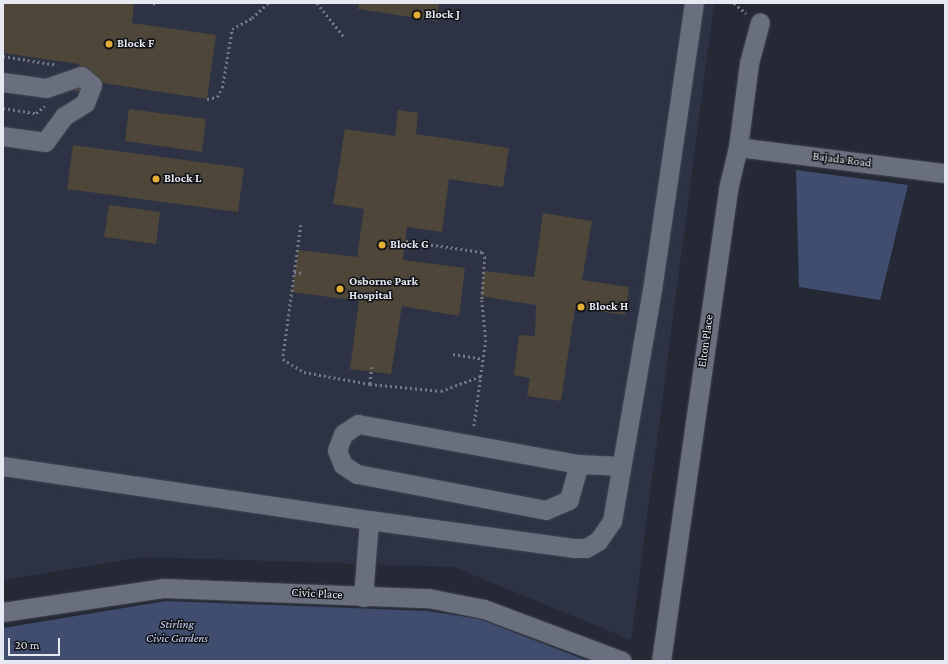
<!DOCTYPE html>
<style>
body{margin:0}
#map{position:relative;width:948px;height:664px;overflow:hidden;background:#242935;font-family:"Crimson Pro",serif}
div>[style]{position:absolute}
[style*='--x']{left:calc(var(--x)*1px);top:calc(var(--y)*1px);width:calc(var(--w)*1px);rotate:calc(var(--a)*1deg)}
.built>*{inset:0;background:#2d3345}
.green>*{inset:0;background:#414d6f}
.building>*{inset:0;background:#4d4639}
.path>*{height:2.5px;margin-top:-1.25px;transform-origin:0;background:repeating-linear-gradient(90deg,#757983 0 2px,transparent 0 5px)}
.roads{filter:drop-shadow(0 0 1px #42454f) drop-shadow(0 0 1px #42454f)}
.minor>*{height:19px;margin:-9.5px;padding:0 9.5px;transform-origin:9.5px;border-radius:9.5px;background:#6a6f7e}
.dots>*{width:11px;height:11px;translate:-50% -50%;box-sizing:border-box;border:2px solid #101217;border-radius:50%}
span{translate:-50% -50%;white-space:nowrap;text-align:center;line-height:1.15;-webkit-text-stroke:3px #101217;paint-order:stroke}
.poi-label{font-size:12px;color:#e6e9f1;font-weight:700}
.left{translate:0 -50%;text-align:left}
.street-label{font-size:12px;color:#e6e9f1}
.park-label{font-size:12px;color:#cad5f5;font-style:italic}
.frame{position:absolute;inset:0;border:4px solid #e6e9f1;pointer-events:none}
.scale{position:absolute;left:8px;top:638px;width:52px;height:18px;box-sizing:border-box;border:2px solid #e6e9f1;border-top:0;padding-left:5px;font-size:12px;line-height:14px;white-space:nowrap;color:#e6e9f1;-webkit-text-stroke:3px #101217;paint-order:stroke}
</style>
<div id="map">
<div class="built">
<div style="clip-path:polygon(3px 3px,714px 3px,631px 640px,454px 567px,145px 557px,3px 580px)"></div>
</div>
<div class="green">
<div style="clip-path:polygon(796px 170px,908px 185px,880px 300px,799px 287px)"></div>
<div style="clip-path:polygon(166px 601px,427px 611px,480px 619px,588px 661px,3px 661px,3px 628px)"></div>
</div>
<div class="building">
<div style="clip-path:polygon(3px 3px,134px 3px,132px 23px,216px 35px,207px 99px,103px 83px,99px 94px,75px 91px,79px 64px,3px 53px)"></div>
<div style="clip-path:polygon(359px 3px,439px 3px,437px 21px,358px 9px)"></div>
<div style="clip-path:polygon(129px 109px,206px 119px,202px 152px,125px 141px)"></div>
<div style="clip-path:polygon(398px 110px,418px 113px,416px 134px,509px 148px,503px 187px,449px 179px,442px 232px,407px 227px,403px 260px,465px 268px,459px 316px,402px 306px,391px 374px,350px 369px,359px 301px,292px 292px,298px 250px,357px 257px,364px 209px,333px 204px,345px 129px,395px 136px)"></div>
<div style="clip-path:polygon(73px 145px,244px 168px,238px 212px,67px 189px)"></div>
<div style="clip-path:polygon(109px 205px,160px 212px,156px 244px,104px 237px)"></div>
<div style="clip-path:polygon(543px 213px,592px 221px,582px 280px,629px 287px,625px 315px,575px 308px,561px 401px,527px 396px,530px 378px,514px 375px,519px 335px,535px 336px,536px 305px,481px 296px,484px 271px,534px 277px)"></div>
</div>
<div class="path">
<div style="--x:153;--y:3;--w:4;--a:14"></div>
<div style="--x:317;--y:3;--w:43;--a:51.5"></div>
<div style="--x:734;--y:3;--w:16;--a:40"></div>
<div style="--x:3;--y:56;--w:55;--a:9.5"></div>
<div style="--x:207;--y:99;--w:10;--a:-11"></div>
<div style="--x:217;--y:97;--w:10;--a:-61"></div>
<div style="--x:222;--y:88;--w:60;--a:-80.4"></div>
<div style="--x:232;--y:29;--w:23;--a:-29"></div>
<div style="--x:252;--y:18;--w:22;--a:-43"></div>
<div style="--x:3;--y:108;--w:33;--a:9"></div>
<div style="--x:36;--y:113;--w:11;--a:-38"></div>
<div style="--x:301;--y:225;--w:135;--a:97.7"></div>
<div style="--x:283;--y:359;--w:25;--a:32"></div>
<div style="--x:304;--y:372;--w:67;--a:10.3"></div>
<div style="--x:406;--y:241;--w:77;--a:8.2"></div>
<div style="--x:482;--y:252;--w:6;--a:59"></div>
<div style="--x:485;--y:257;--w:43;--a:94"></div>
<div style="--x:482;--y:300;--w:40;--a:84.3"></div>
<div style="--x:486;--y:340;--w:88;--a:97.9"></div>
<div style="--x:294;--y:272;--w:9;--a:6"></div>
<div style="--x:453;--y:354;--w:30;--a:9"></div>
<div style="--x:372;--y:367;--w:17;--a:97"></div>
<div style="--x:370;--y:384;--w:71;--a:5.6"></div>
<div style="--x:441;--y:391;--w:43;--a:-20.6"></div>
</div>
<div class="roads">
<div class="minor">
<div style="--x:3;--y:82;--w:43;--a:7.9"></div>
<div style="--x:46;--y:88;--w:37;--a:-19"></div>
<div style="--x:81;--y:76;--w:14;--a:39"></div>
<div style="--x:92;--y:85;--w:19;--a:111"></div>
<div style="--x:85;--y:103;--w:25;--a:148"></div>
<div style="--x:64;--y:116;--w:32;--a:126"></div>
<div style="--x:45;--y:142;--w:42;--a:-171.9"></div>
<div style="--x:738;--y:147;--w:209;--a:7.2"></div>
<div style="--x:579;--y:464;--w:37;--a:106"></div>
<div style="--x:569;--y:500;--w:25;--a:157"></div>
<div style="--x:546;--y:510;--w:192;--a:-169.2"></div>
<div style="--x:357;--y:474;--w:17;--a:-147"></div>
<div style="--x:343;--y:465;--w:16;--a:-112"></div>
<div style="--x:337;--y:450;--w:17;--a:-69"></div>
<div style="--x:343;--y:434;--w:18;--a:-34"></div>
<div style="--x:358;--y:424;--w:225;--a:10.3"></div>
<div style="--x:579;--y:464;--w:42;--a:2.7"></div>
<div style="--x:3;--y:466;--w:370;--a:8.4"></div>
<div style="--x:363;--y:597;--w:77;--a:-85.5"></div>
<div style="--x:369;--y:520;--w:206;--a:7.8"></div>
<div style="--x:573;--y:548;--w:13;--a:0"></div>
<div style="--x:586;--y:548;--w:14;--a:-30"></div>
<div style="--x:598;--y:541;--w:24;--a:-55"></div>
<div style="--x:612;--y:521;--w:234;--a:-80.2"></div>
<div style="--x:652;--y:290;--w:290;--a:-81.7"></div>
<div style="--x:3;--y:612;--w:163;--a:-8.5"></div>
<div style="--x:164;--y:588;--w:264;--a:2.2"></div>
<div style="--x:428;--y:598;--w:57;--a:11.1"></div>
<div style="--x:484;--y:609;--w:147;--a:20.6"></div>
<div style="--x:661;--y:661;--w:477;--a:-81.9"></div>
<div style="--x:728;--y:189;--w:43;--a:-76.6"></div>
<div style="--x:738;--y:147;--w:85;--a:-82.5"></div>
<div style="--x:749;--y:63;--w:42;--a:-75"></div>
</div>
</div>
<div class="dots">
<div style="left:417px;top:15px;background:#e2ae34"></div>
<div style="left:109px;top:44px;background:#e2ae34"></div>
<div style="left:156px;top:179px;background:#e2ae34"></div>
<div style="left:382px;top:245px;background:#e2ae34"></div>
<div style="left:340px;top:289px;background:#e2ae34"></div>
<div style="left:581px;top:307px;background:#e2ae34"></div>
</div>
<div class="poi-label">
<span class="left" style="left:425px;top:15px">Block J</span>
<span class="left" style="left:117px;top:44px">Block F</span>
<span class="left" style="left:164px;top:179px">Block L</span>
<span class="left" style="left:390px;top:245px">Block G</span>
<span class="left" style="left:349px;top:289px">Osborne Park<br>Hospital</span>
<span class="left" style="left:589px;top:307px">Block H</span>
</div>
<div class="street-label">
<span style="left:842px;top:160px;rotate:7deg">Bajada Road</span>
<span style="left:706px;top:341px;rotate:-82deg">Elton Place</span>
<span style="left:317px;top:594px;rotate:3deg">Civic Place</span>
</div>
<div class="park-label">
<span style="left:177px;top:632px">Stirling<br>Civic Gardens</span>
</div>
<div class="frame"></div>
<div class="scale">20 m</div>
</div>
